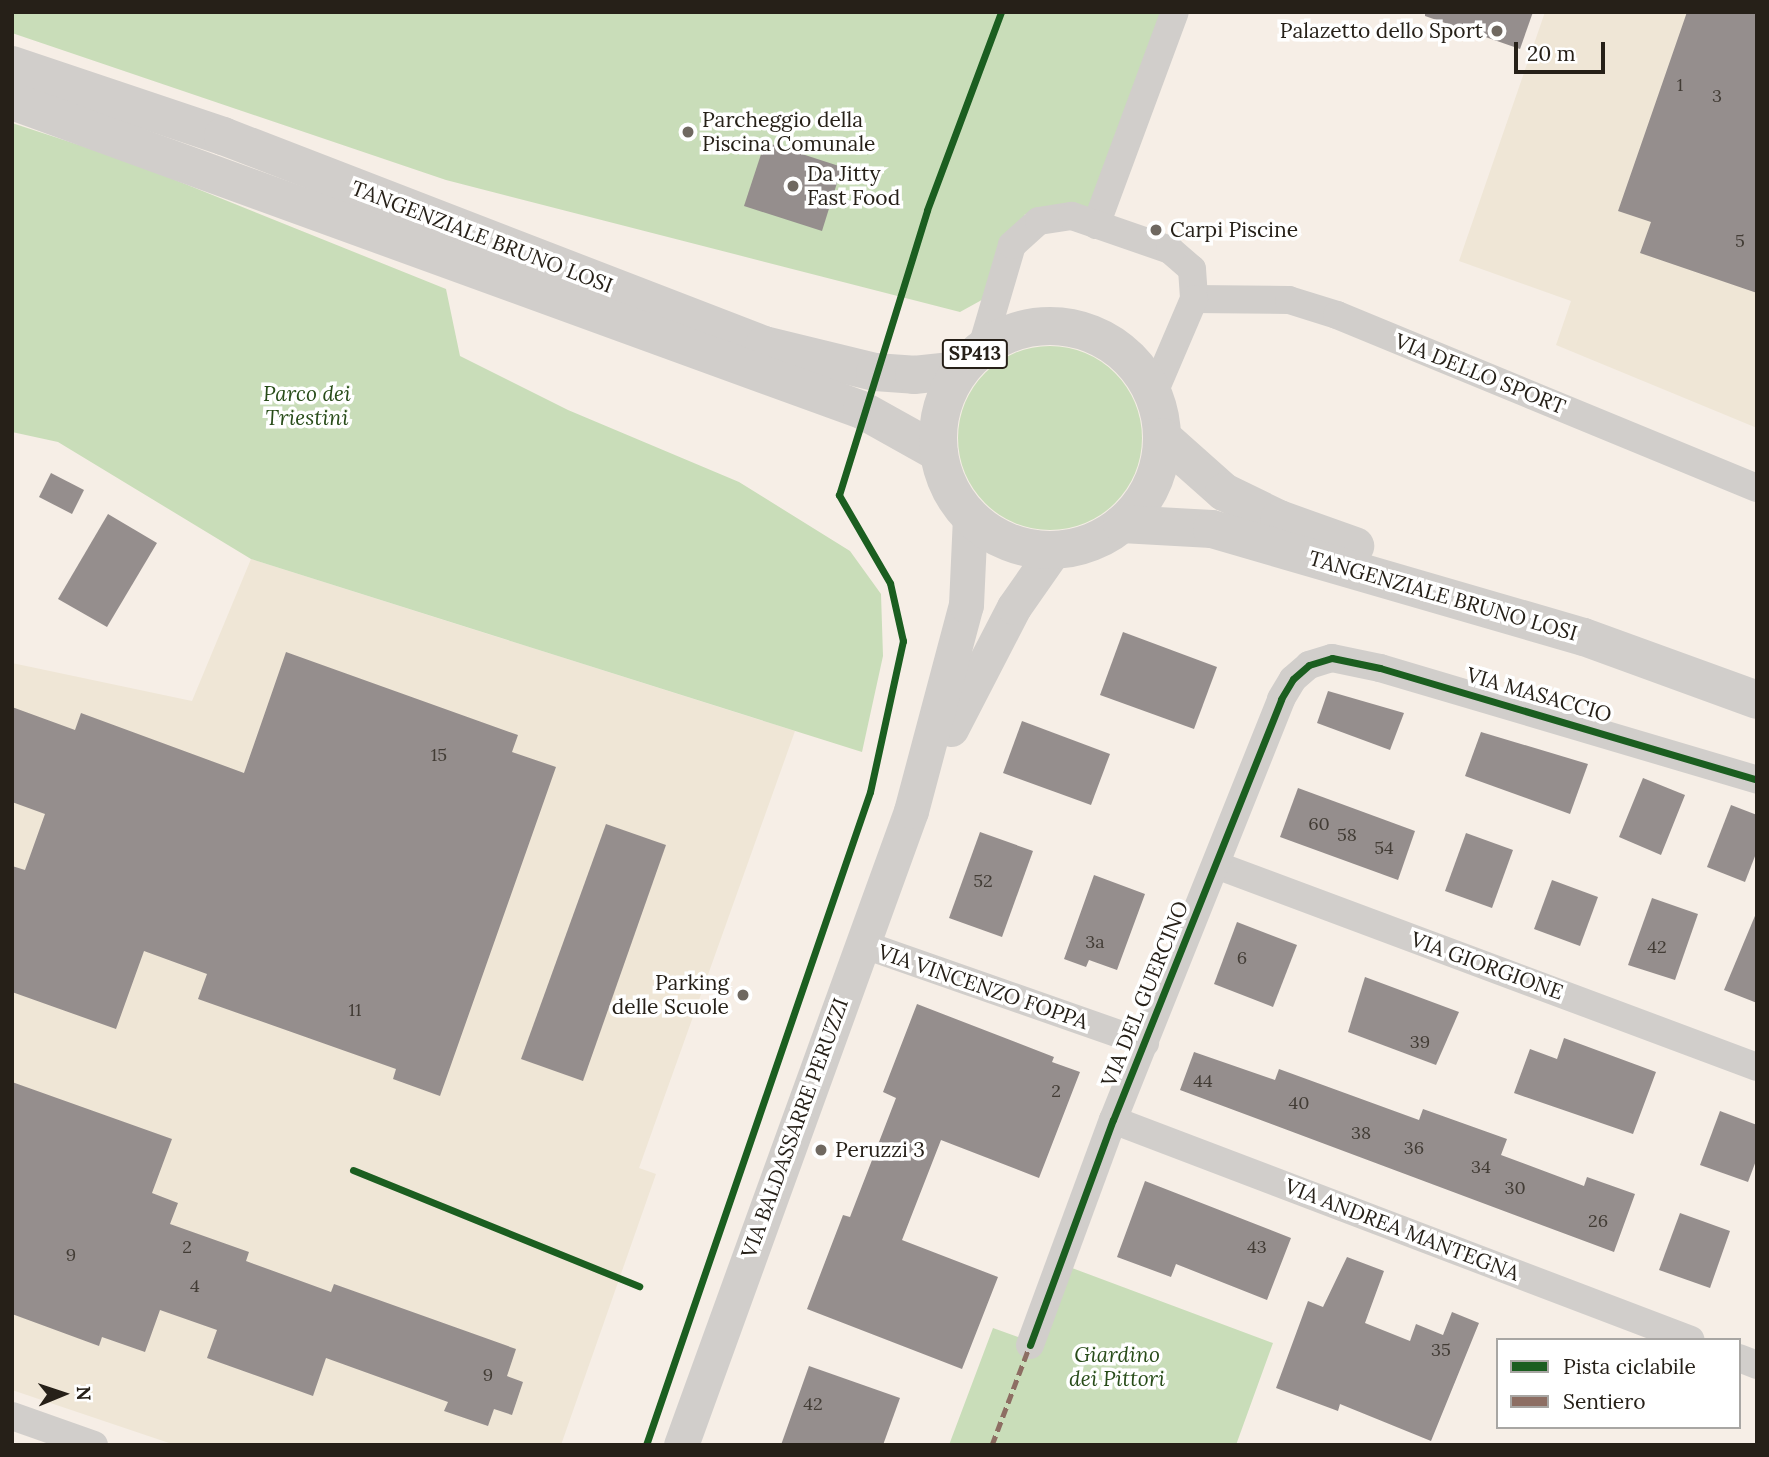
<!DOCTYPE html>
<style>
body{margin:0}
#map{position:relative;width:1769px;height:1457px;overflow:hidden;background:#f6eee6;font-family:Lora,serif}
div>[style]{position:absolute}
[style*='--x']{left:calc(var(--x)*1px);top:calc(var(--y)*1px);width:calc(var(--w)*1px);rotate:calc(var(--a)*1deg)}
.education>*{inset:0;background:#efe6d6}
.green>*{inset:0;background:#c9ddb9}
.round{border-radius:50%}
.building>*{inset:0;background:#958e8d}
.minor>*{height:28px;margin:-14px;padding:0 14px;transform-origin:14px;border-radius:14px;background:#d1cecb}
.tertiary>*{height:35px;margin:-17.5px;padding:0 17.5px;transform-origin:17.5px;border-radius:17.5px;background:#d1cecb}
.primary>*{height:38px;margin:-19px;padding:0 19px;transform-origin:19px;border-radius:19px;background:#d1cecb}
.primary>.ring{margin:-19px;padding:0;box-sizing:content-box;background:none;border:38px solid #d1cecb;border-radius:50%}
.quiet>*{height:5px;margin-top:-2.5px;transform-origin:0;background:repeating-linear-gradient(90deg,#8d6e63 0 10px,transparent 0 15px)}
.cycleway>*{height:7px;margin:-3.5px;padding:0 3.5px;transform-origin:3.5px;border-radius:3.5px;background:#1b5e20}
.dots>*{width:19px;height:19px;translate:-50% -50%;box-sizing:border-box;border:4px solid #fff;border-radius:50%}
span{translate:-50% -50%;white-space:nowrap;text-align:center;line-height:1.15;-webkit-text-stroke:7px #fff;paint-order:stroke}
.number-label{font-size:18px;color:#423c35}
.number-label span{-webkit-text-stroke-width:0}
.shield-label span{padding:2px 5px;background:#fff;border:2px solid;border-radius:5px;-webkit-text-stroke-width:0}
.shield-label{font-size:19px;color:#262018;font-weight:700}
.poi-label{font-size:21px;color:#262018}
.right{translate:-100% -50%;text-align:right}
.left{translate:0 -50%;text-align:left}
.street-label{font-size:21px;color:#262018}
.park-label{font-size:21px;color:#284c19;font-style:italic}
.frame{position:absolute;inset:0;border:14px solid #262018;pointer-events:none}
.legend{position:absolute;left:1496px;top:1338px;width:245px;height:91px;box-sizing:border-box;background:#fff;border:2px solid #a8a6a3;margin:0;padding:9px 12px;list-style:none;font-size:21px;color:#262018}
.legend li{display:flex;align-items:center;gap:14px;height:35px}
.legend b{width:35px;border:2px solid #a8a6a3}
.north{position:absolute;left:28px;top:1359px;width:70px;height:70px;-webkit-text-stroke:5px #fff;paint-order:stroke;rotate:88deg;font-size:19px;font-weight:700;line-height:28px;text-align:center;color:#262018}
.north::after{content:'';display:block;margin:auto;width:24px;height:32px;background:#262018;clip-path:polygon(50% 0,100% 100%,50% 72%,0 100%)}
.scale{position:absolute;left:1514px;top:42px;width:91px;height:32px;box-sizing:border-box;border:4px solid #262018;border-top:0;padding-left:9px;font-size:21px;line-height:24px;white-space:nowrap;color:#262018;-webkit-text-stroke:5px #fff;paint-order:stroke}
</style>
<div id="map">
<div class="education">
<div style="clip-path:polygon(1545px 12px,1757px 12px,1757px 428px,1556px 345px,1571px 301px,1459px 261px)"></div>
<div style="clip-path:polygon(251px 559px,795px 731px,639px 1168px,656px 1174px,561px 1445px,175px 1445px,12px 1390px,12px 663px,192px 701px)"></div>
</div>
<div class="green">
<div style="clip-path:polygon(12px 12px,1167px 12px,1089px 211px,1025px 214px,998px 291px,960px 312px,446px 180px,12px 33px)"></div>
<div style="clip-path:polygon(12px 123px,128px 161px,446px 289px,460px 356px,568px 410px,739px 482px,850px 551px,881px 594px,883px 656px,862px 752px,251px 559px,58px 442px,12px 432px)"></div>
<div class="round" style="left:958px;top:346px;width:184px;height:184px"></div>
<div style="clip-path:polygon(1072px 1268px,1273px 1343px,1236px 1445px,949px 1445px,993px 1328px,1043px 1346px)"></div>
</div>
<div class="building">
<div style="clip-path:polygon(1425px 12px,1533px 12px,1520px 49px,1425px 16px)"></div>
<div style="clip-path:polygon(1687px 12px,1757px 12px,1757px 293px,1640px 253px,1651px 222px,1618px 211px)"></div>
<div style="clip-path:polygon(765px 142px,842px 167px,822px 231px,744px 206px)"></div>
<div style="clip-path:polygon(51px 473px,84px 490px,72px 514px,39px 497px)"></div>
<div style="clip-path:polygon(108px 514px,157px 543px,107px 627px,58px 599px)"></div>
<div style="clip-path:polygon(1123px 632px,1217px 667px,1194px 729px,1100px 695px)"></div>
<div style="clip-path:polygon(286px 652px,518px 735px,512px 752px,556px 767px,440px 1096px,393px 1079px,396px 1069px,198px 999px,207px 974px,144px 951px,116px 1029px,12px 992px,12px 866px,25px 870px,45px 814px,12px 802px,12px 707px,75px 730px,81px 713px,244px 773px)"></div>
<div style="clip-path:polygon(1328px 691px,1404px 713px,1390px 750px,1317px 723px)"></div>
<div style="clip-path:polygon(1022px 721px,1110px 754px,1091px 805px,1003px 773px)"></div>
<div style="clip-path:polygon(1481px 732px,1588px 764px,1570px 814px,1465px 776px)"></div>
<div style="clip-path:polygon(1643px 778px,1685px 795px,1661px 855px,1619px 837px)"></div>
<div style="clip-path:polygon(1298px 788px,1415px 831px,1398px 880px,1280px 837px)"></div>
<div style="clip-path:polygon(1731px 805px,1757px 815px,1757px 851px,1745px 882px,1707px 867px)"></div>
<div style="clip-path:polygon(606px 824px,666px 845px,583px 1081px,521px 1059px)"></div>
<div style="clip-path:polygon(980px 832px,1033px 851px,1002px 937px,949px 918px)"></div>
<div style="clip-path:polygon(1466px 833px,1513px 850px,1492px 908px,1445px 891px)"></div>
<div style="clip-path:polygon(1094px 875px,1145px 894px,1117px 970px,1089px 960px,1086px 967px,1064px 959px)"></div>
<div style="clip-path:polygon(1552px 880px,1598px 897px,1580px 946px,1534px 929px)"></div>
<div style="clip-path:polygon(1652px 898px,1698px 914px,1675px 980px,1628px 965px)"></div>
<div style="clip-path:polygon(1757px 911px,1757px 1003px,1724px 990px)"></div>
<div style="clip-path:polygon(1237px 922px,1297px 945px,1273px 1007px,1214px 984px)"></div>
<div style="clip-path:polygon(1365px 977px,1459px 1012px,1436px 1065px,1348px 1032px)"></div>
<div style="clip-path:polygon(917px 1004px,1054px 1057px,1052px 1062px,1080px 1072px,1039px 1178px,941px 1140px,902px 1240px,998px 1277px,962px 1369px,807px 1309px,843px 1215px,850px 1217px,896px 1098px,883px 1092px)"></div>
<div style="clip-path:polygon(1564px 1038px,1656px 1072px,1633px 1134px,1514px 1093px,1530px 1049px,1557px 1059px)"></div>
<div style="clip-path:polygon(1194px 1052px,1275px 1080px,1279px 1069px,1419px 1120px,1423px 1109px,1507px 1139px,1501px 1155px,1584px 1186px,1587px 1177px,1635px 1194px,1614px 1252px,1180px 1090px)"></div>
<div style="clip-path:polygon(12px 1082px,172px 1139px,152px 1193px,178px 1203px,170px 1224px,249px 1252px,246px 1261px,331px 1292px,334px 1284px,516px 1349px,507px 1376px,523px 1382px,512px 1415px,494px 1409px,488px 1426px,444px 1411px,448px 1402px,326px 1358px,313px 1396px,207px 1358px,217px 1330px,160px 1310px,145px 1352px,102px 1337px,99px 1346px,12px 1314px)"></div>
<div style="clip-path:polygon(1720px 1111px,1757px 1125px,1757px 1158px,1748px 1182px,1700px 1165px)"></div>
<div style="clip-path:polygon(1145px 1181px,1291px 1238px,1267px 1300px,1176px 1264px,1171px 1277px,1117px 1257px)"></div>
<div style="clip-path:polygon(1680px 1213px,1730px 1231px,1710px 1288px,1659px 1270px)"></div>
<div style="clip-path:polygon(1347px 1257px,1384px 1271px,1365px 1323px,1410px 1341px,1416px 1324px,1443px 1335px,1452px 1312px,1479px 1323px,1431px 1441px,1340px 1404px,1338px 1411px,1276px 1388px,1308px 1301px,1323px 1307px)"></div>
<div style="clip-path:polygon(809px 1366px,900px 1398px,883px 1445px,781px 1445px)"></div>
</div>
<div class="minor">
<div style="--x:1096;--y:225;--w:227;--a:-69.7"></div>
<div style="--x:1194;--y:299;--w:95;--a:0.6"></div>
<div style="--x:1289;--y:300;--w:50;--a:17.4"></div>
<div style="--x:1337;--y:315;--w:454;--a:22.4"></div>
<div style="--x:982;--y:347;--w:106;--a:-73.6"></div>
<div style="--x:1012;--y:245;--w:36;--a:-42"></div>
<div style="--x:1039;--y:221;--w:33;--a:-9"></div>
<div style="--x:1072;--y:216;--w:104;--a:19.1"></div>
<div style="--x:1170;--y:250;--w:29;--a:41"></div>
<div style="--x:1192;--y:269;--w:30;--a:86"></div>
<div style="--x:1194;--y:299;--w:102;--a:113.1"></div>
<div style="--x:1216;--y:865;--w:577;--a:20.47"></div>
<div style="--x:862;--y:944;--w:300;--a:19.3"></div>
<div style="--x:1113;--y:1120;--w:618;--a:20.84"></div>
<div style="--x:1030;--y:1345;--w:240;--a:-69.8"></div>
<div style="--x:1113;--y:1120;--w:453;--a:-68.2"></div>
<div style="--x:1281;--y:699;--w:23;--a:-59"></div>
<div style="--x:1293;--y:679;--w:21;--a:-41"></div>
<div style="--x:1309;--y:665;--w:24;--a:-17"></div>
<div style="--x:1332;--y:658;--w:49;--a:11.8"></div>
<div style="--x:1380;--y:668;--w:393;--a:16.5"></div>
<div style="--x:1739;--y:1358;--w:19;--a:21"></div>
<div style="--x:12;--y:1416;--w:87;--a:19.5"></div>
</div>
<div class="tertiary">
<div style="--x:951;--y:729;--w:137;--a:-62.7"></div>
<div style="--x:1014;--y:607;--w:68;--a:-55.1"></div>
<div style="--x:681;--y:1445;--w:674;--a:-70.06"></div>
<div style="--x:911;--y:811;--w:213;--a:-75.1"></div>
<div style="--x:966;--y:605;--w:89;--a:-87.4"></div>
</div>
<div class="primary">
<div style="--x:12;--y:65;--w:223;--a:18.6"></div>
<div style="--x:223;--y:136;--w:580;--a:21.12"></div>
<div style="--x:764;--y:345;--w:114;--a:13.7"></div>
<div style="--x:875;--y:372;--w:39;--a:4"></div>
<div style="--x:914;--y:375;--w:45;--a:-6.3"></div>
<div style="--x:12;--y:101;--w:904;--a:19.98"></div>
<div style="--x:862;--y:410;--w:88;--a:29.2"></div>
<div class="ring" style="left:938px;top:326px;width:186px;height:186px"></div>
<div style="--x:1162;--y:437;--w:83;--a:41.6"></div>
<div style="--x:1224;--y:492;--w:61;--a:26.1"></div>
<div style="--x:1279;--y:519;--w:81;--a:19.6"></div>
<div style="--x:1122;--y:524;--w:90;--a:3.2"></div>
<div style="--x:1212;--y:529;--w:387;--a:16.2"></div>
<div style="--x:1584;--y:637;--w:184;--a:20"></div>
</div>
<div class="quiet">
<div style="--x:992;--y:1445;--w:107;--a:-69.2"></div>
</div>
<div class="cycleway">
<div style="--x:353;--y:1170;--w:309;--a:22.1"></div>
<div style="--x:1030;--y:1345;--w:240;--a:-69.8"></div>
<div style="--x:1113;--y:1120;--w:453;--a:-68.2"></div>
<div style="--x:1281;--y:699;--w:23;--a:-59"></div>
<div style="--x:1293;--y:679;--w:21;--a:-41"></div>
<div style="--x:1309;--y:665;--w:24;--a:-17"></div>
<div style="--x:1332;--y:658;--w:49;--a:11.8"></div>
<div style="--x:1380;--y:668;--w:393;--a:16.5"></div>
<div style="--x:646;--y:1445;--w:690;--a:-71.07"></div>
<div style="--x:870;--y:792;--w:155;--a:-77.7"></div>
<div style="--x:903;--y:641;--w:59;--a:-102.6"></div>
<div style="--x:890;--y:583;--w:102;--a:-120.1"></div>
<div style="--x:839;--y:495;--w:298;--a:-72.8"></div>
<div style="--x:927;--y:210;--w:211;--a:-69.5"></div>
</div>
<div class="dots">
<div style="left:1497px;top:31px;background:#6f6860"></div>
<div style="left:688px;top:132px;background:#6f6860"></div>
<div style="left:793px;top:186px;background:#6f6860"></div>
<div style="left:1156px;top:230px;background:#6f6860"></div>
<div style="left:743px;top:995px;background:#6f6860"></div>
<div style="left:821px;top:1150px;background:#6f6860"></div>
</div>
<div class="number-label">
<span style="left:1680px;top:85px">1</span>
<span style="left:1717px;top:96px">3</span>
<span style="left:1740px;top:241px">5</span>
<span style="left:439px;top:755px">15</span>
<span style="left:1319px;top:824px">60</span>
<span style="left:1347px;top:835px">58</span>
<span style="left:1384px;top:848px">54</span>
<span style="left:983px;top:881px">52</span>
<span style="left:1095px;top:942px">3a</span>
<span style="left:1657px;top:947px">42</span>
<span style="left:1242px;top:958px">6</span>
<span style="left:355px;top:1010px">11</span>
<span style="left:1420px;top:1042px">39</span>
<span style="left:1203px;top:1081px">44</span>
<span style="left:1056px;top:1091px">2</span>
<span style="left:1299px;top:1103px">40</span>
<span style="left:1361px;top:1133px">38</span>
<span style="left:1414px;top:1148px">36</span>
<span style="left:1481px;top:1167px">34</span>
<span style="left:1515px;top:1188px">30</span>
<span style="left:1598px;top:1221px">26</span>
<span style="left:187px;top:1247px">2</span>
<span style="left:1257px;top:1247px">43</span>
<span style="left:71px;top:1255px">9</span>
<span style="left:195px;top:1286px">4</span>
<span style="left:1441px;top:1350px">35</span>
<span style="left:488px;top:1375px">9</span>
<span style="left:813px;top:1404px">42</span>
</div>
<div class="shield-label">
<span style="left:975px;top:354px">SP413</span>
</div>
<div class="poi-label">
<span class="right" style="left:1483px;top:31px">Palazetto dello Sport</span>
<span class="left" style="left:702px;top:132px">Parcheggio della<br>Piscina Comunale</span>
<span class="left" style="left:807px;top:186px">Da Jitty<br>Fast Food</span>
<span class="left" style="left:1170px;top:230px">Carpi Piscine</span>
<span class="right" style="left:729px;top:995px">Parking<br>delle Scuole</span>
<span class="left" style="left:835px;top:1150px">Peruzzi 3</span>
</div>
<div class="street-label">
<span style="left:482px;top:237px;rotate:21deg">TANGENZIALE BRUNO LOSI</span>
<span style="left:1480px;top:374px;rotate:22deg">VIA DELLO SPORT</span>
<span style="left:1443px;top:596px;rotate:16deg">TANGENZIALE BRUNO LOSI</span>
<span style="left:1539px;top:695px;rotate:16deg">VIA MASACCIO</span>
<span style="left:1487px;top:966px;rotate:20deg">VIA GIORGIONE</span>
<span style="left:983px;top:987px;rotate:19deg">VIA VINCENZO FOPPA</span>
<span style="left:1145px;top:994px;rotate:-68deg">VIA DEL GUERCINO</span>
<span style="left:795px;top:1128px;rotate:-70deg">VIA BALDASSARRE PERUZZI</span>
<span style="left:1402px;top:1230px;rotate:21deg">VIA ANDREA MANTEGNA</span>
</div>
<div class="park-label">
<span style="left:307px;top:406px">Parco dei<br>Triestini</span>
<span style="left:1117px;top:1367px">Giardino<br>dei Pittori</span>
</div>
<div class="frame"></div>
<ul class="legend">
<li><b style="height:9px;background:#1b5e20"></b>Pista ciclabile</li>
<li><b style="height:9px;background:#8d6e63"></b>Sentiero</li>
</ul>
<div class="north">N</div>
<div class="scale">20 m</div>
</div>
